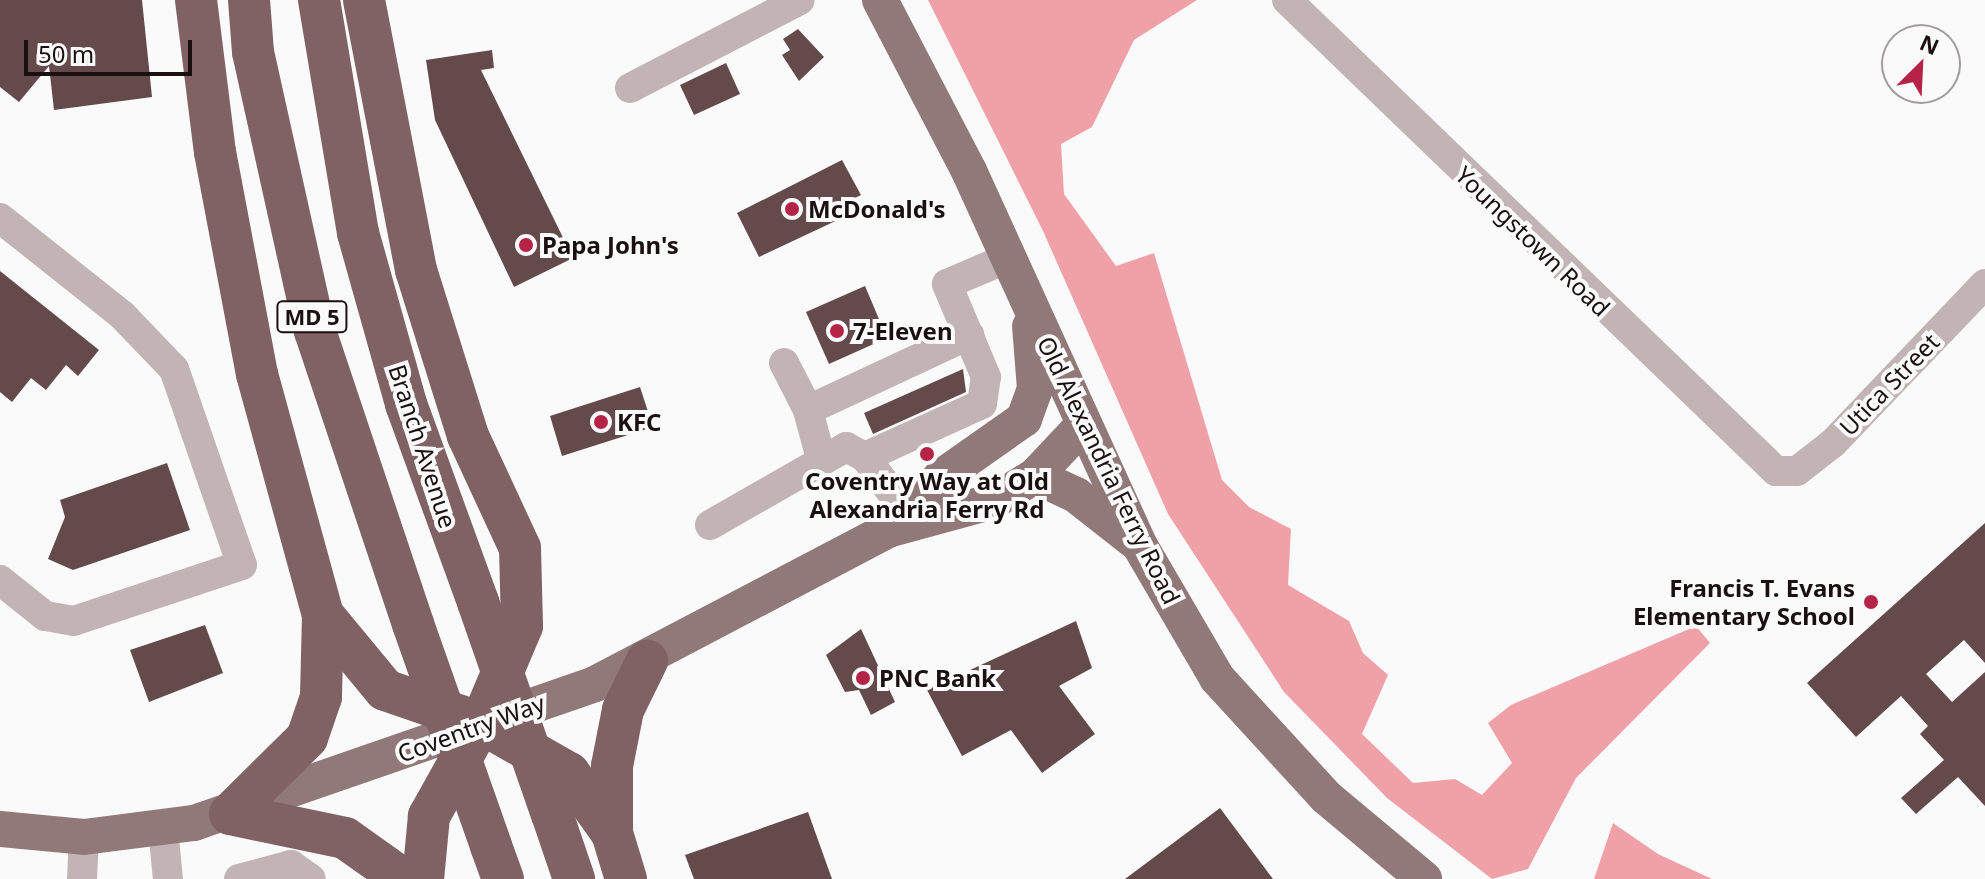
<!DOCTYPE html>
<style>
body{margin:0}
#map{position:relative;width:1985px;height:879px;overflow:hidden;background:#fafafa;font-family:"Noto Sans",sans-serif}
div>[style]{position:absolute}
[style*='--x']{left:calc(var(--x)*1px);top:calc(var(--y)*1px);width:calc(var(--w)*1px);rotate:calc(var(--a)*1deg)}
.forest>*{inset:0;background:#f0a1a8}
.building>*{inset:0;background:#654a4c}
.minor>*{height:30px;margin:-15px;padding:0 15px;transform-origin:15px;border-radius:15px;background:#c2b3b4}
.major>*{height:36px;margin:-18px;padding:0 18px;transform-origin:18px;border-radius:18px;background:#917879}
.highway>*{height:42px;margin:-21px;padding:0 21px;transform-origin:21px;border-radius:21px;background:#806264}
.highway-bridge>*{height:42px;margin:-21px;padding:0 21px;transform-origin:21px;border-radius:21px;background:#806264}
.dots>*{width:22px;height:22px;translate:-50% -50%;box-sizing:border-box;border:4px solid #fafafa;border-radius:50%}
span{translate:-50% -50%;white-space:nowrap;text-align:center;line-height:1.15;-webkit-text-stroke:8px #fafafa;paint-order:stroke}
.shield-label span{padding:2px 6px;background:#fafafa;border:2px solid;border-radius:6px;-webkit-text-stroke-width:0}
.shield-label{font-size:22px;color:#1b1011;font-weight:700}
.poi-label{font-size:24px;color:#1b1011;font-weight:700}
.left{translate:0 -50%;text-align:left}
.right{translate:-100% -50%;text-align:right}
.street-label{font-size:24px;color:#1b1011}
.north{position:absolute;left:1881px;top:24px;width:80px;height:80px;box-sizing:border-box;background:#fafafa;border:2px solid #a19c9d;border-radius:50%;rotate:24deg;font-size:22px;font-weight:700;line-height:32px;text-align:center;color:#1b1011}
.north::after{content:'';display:block;margin:auto;width:28px;height:36px;background:#b52346;clip-path:polygon(50% 0,100% 100%,50% 72%,0 100%)}
.scale{position:absolute;left:24px;top:40px;width:168px;height:36px;box-sizing:border-box;border:4px solid #1b1011;border-top:0;padding-left:10px;font-size:24px;line-height:28px;white-space:nowrap;color:#1b1011;-webkit-text-stroke:6px #fafafa;paint-order:stroke}
</style>
<div id="map">
<div class="forest">
<div style="clip-path:polygon(928px 0,1197px 0,1134px 40px,1092px 127px,1061px 144px,1064px 194px,1116px 266px,1154px 253px,1222px 480px,1249px 507px,1291px 529px,1288px 585px,1349px 621px,1363px 653px,1388px 675px,1362px 734px,1413px 783px,1455px 779px,1482px 795px,1512px 763px,1488px 723px,1511px 705px,1696px 626px,1710px 643px,1576px 778px,1528px 869px,1492px 879px,1387px 798px,1284px 692px,1168px 514px,1043px 231px)"></div>
<div style="clip-path:polygon(1613px 823px,1658px 854px,1712px 879px,1594px 879px)"></div>
</div>
<div class="building">
<div style="clip-path:polygon(0 0,142px 0,152px 97px,54px 110px,49px 66px,19px 102px,0 87px)"></div>
<div style="clip-path:polygon(798px 29px,824px 57px,799px 81px,782px 55px,790px 50px,783px 39px)"></div>
<div style="clip-path:polygon(492px 50px,494px 68px,481px 70px,573px 258px,514px 287px,435px 120px,426px 60px)"></div>
<div style="clip-path:polygon(726px 63px,740px 94px,694px 115px,680px 85px)"></div>
<div style="clip-path:polygon(842px 160px,861px 195px,839px 206px,844px 217px,759px 257px,737px 213px)"></div>
<div style="clip-path:polygon(0 271px,99px 350px,78px 376px,66px 365px,46px 390px,31px 378px,12px 402px,0 392px)"></div>
<div style="clip-path:polygon(865px 286px,887px 338px,829px 364px,806px 312px)"></div>
<div style="clip-path:polygon(963px 369px,966px 392px,873px 434px,864px 413px)"></div>
<div style="clip-path:polygon(640px 387px,653px 427px,562px 456px,550px 416px)"></div>
<div style="clip-path:polygon(167px 463px,190px 530px,73px 570px,48px 559px,65px 517px,60px 500px)"></div>
<div style="clip-path:polygon(1985px 523px,1985px 663px,1964px 640px,1926px 674px,1952px 702px,1985px 672px,1985px 806px,1958px 777px,1916px 814px,1901px 798px,1944px 760px,1920px 734px,1928px 726px,1901px 696px,1856px 737px,1807px 683px)"></div>
<div style="clip-path:polygon(1076px 621px,1092px 668px,1059px 686px,1095px 734px,1042px 773px,1011px 730px,962px 756px,927px 690px)"></div>
<div style="clip-path:polygon(205px 625px,223px 673px,149px 702px,130px 650px)"></div>
<div style="clip-path:polygon(861px 629px,895px 702px,871px 715px,859px 690px,845px 692px,826px 655px)"></div>
<div style="clip-path:polygon(1220px 808px,1273px 879px,1125px 879px)"></div>
<div style="clip-path:polygon(808px 812px,832px 879px,694px 879px,685px 855px)"></div>
</div>
<div class="minor">
<div style="--x:1287;--y:0;--w:679;--a:43.93"></div>
<div style="--x:1776;--y:471;--w:21;--a:0"></div>
<div style="--x:1797;--y:471;--w:46;--a:-37.9"></div>
<div style="--x:1833;--y:443;--w:220;--a:-46.3"></div>
<div style="--x:630;--y:88;--w:191;--a:-27.4"></div>
<div style="--x:0;--y:218;--w:156;--a:38.5"></div>
<div style="--x:122;--y:315;--w:75;--a:46.1"></div>
<div style="--x:174;--y:369;--w:207;--a:70.9"></div>
<div style="--x:242;--y:565;--w:177;--a:161.6"></div>
<div style="--x:74;--y:621;--w:29;--a:-170"></div>
<div style="--x:45;--y:616;--w:58;--a:-141.3"></div>
<div style="--x:784;--y:363;--w:53;--a:62.9"></div>
<div style="--x:865;--y:457;--w:80;--a:53.1"></div>
<div style="--x:821;--y:459;--w:51;--a:-104.9"></div>
<div style="--x:808;--y:410;--w:178;--a:-25"></div>
<div style="--x:710;--y:525;--w:157;--a:-29.8"></div>
<div style="--x:846;--y:447;--w:21;--a:28"></div>
<div style="--x:865;--y:457;--w:128;--a:-24.4"></div>
<div style="--x:982;--y:404;--w:27;--a:-82"></div>
<div style="--x:986;--y:377;--w:101;--a:-112.8"></div>
<div style="--x:947;--y:284;--w:66;--a:-23.1"></div>
<div style="--x:163;--y:829;--w:50;--a:84.3"></div>
<div style="--x:82;--y:879;--w:42;--a:-87.3"></div>
<div style="--x:239;--y:879;--w:54;--a:-15.1"></div>
<div style="--x:291;--y:865;--w:24;--a:35"></div>
</div>
<div class="major">
<div style="--x:880;--y:0;--w:193;--a:62.5"></div>
<div style="--x:969;--y:171;--w:412;--a:65.5"></div>
<div style="--x:1140;--y:546;--w:153;--a:59.7"></div>
<div style="--x:1217;--y:678;--w:161;--a:47.5"></div>
<div style="--x:1326;--y:797;--w:128;--a:39.9"></div>
<div style="--x:1035;--y:476;--w:45;--a:24.9"></div>
<div style="--x:1076;--y:495;--w:73;--a:38.3"></div>
<div style="--x:913;--y:521;--w:51;--a:-57.9"></div>
<div style="--x:940;--y:478;--w:103;--a:-35.1"></div>
<div style="--x:1024;--y:419;--w:32;--a:-70"></div>
<div style="--x:1035;--y:389;--w:63;--a:-94.5"></div>
<div style="--x:0;--y:829;--w:84;--a:5.4"></div>
<div style="--x:84;--y:837;--w:111;--a:-7.3"></div>
<div style="--x:194;--y:823;--w:424;--a:-19.1"></div>
<div style="--x:595;--y:684;--w:331;--a:-27.7"></div>
<div style="--x:888;--y:530;--w:110;--a:-15.3"></div>
<div style="--x:994;--y:501;--w:48;--a:-31.4"></div>
<div style="--x:1035;--y:476;--w:71;--a:-46.7"></div>
</div>
<div class="highway">
<div style="--x:196;--y:0;--w:153;--a:82.9"></div>
<div style="--x:215;--y:152;--w:226;--a:79.3"></div>
<div style="--x:257;--y:374;--w:250;--a:74.7"></div>
<div style="--x:323;--y:615;--w:82;--a:91.4"></div>
<div style="--x:321;--y:697;--w:43;--a:108.9"></div>
<div style="--x:307;--y:738;--w:108;--a:135.4"></div>
<div style="--x:249;--y:0;--w:52;--a:85.6"></div>
<div style="--x:253;--y:52;--w:286;--a:77.5"></div>
<div style="--x:315;--y:331;--w:309;--a:71.5"></div>
<div style="--x:319;--y:0;--w:236;--a:80.5"></div>
<div style="--x:358;--y:233;--w:178;--a:74.3"></div>
<div style="--x:406;--y:404;--w:211;--a:70"></div>
<div style="--x:364;--y:0;--w:275;--a:79.1"></div>
<div style="--x:416;--y:270;--w:174;--a:72.6"></div>
<div style="--x:468;--y:436;--w:123;--a:65.1"></div>
<div style="--x:520;--y:548;--w:78;--a:88.5"></div>
<div style="--x:522;--y:626;--w:105;--a:112.9"></div>
<div style="--x:481;--y:723;--w:107;--a:119.2"></div>
<div style="--x:429;--y:816;--w:63;--a:95.4"></div>
<div style="--x:323;--y:615;--w:97;--a:50.4"></div>
<div style="--x:385;--y:690;--w:102;--a:19"></div>
<div style="--x:481;--y:723;--w:101;--a:29.6"></div>
<div style="--x:569;--y:773;--w:74;--a:54.4"></div>
<div style="--x:230;--y:814;--w:117;--a:11.8"></div>
<div style="--x:345;--y:838;--w:71;--a:35.3"></div>
<div style="--x:552;--y:814;--w:69;--a:71.3"></div>
<div style="--x:491;--y:846;--w:35;--a:70"></div>
<div style="--x:626;--y:879;--w:48;--a:-106.9"></div>
<div style="--x:612;--y:833;--w:67;--a:-90"></div>
<div style="--x:612;--y:766;--w:57;--a:-78.9"></div>
<div style="--x:623;--y:710;--w:55;--a:-63.9"></div>
</div>
<div class="highway-bridge">
<div style="--x:478;--y:602;--w:225;--a:70.8"></div>
<div style="--x:413;--y:624;--w:235;--a:70.6"></div>
</div>
<div class="dots">
<div style="left:792px;top:209px;background:#b52346"></div>
<div style="left:526px;top:245px;background:#b52346"></div>
<div style="left:837px;top:331px;background:#b52346"></div>
<div style="left:601px;top:422px;background:#b52346"></div>
<div style="left:927px;top:454px;background:#b52346"></div>
<div style="left:1871px;top:602px;background:#b52346"></div>
<div style="left:863px;top:678px;background:#b52346"></div>
</div>
<div class="shield-label">
<span style="left:312px;top:317px">MD 5</span>
</div>
<div class="poi-label">
<span class="left" style="left:808px;top:209px">McDonald's</span>
<span class="left" style="left:542px;top:245px">Papa John's</span>
<span class="left" style="left:853px;top:331px">7-Eleven</span>
<span class="left" style="left:617px;top:422px">KFC</span>
<span style="left:927px;top:495px">Coventry Way at Old<br>Alexandria Ferry Rd</span>
<span class="right" style="left:1855px;top:602px">Francis T. Evans<br>Elementary School</span>
<span class="left" style="left:879px;top:678px">PNC Bank</span>
</div>
<div class="street-label">
<span style="left:1533px;top:241px;rotate:44deg">Youngstown Road</span>
<span style="left:1889px;top:384px;rotate:-46deg">Utica Street</span>
<span style="left:423px;top:446px;rotate:72deg">Branch Avenue</span>
<span style="left:1109px;top:470px;rotate:64deg">Old Alexandria Ferry Road</span>
<span style="left:471px;top:728px;rotate:-20deg">Coventry Way</span>
</div>
<div class="north">N</div>
<div class="scale">50 m</div>
</div>
